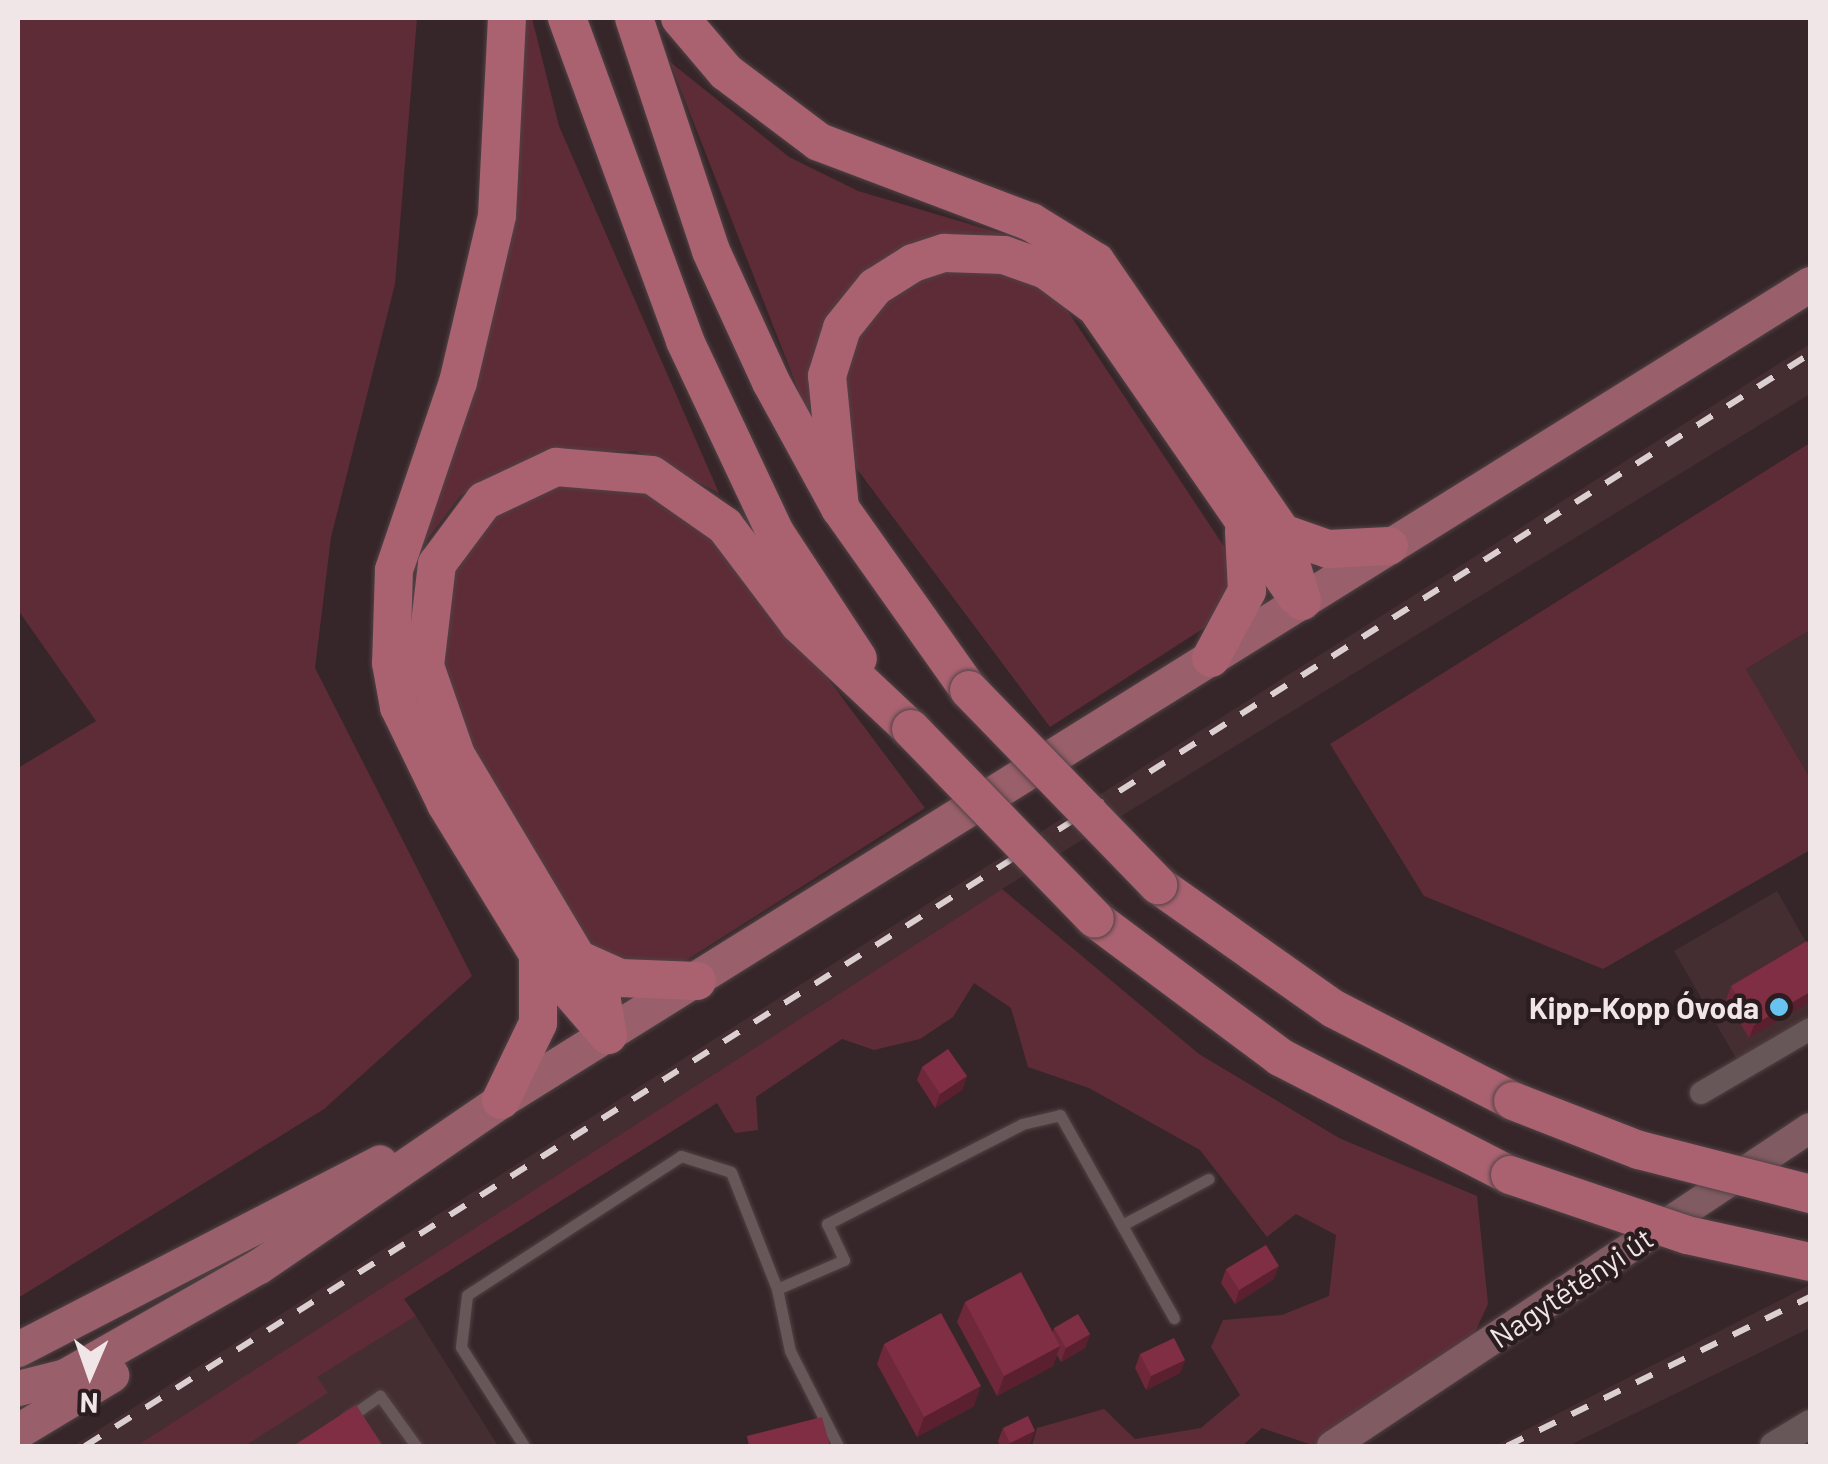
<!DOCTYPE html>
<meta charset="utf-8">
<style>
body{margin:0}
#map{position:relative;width:1828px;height:1464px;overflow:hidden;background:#362629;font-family:Barlow,sans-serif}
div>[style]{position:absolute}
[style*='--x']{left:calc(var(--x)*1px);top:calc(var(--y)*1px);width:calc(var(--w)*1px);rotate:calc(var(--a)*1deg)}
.built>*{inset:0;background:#442e32}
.green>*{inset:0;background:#5e2c37}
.roads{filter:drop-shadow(0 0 2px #504245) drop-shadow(0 0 2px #504245)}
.service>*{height:11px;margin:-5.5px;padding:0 5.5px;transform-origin:5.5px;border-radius:5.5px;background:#685759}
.minor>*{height:22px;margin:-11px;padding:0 11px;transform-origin:11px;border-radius:11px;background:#685759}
.tertiary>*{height:28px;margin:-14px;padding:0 14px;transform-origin:14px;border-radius:14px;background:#685759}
.secondary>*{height:30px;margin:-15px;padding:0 15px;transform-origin:15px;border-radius:15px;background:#815b62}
.primary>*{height:35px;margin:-17.5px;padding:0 17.5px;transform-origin:17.5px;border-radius:17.5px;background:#995f6a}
.trunk>*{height:38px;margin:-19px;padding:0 19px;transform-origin:19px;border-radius:19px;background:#aa6270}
.rail>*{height:6px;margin-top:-3px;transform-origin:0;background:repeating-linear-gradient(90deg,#dbcfd2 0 18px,transparent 0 36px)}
.bridges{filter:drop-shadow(0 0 2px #504245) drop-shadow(0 0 2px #504245)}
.trunk-bridge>*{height:38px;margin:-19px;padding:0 19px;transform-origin:19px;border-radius:19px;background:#aa6270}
.wall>*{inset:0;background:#6e283a}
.shaded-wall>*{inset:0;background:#5a202f}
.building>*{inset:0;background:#802e43}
.dots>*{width:28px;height:28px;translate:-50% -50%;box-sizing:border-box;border:5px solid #2b1d1f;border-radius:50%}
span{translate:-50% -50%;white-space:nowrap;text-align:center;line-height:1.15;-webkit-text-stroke:9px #2b1d1f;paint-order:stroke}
.poi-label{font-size:30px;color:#f0e5e7;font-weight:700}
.right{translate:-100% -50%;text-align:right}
.street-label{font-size:30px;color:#f0e5e7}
.frame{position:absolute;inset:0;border:20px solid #f0e5e7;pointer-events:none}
.north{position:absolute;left:40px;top:1324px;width:100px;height:100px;-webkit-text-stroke:8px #2b1d1f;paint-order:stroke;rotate:182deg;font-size:28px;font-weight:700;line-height:40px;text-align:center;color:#f0e5e7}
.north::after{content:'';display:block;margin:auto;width:35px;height:45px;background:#f0e5e7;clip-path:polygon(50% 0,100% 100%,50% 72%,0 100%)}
</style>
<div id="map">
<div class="built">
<div style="clip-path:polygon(1810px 344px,1810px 394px,1002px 889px,136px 1446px,73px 1446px)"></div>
<div style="clip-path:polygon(1810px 630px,1810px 778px,1746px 669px)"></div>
<div style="clip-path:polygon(1777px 891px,1810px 949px,1810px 1016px,1737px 1060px,1674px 951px)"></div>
<div style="clip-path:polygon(1810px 1285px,1810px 1328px,1568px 1446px,1494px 1446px)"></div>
<div style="clip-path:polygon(416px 1316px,498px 1446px,245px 1446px,327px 1393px,316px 1377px)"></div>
</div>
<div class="green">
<div style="clip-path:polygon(18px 18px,417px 18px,395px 284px,331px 537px,315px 668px,472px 976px,324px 1109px,18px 1298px,18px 768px,96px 721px,18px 610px)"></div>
<div style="clip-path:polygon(521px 18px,532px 18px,559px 126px,719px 493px,636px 451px,542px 454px,461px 495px,414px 557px,515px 191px)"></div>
<div style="clip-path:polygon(670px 62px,789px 157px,858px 191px,1020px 239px,966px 237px,823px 328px,808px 415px)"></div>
<div style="clip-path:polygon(980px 266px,1028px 278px,1061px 301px,1233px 560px,1224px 602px,1204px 628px,1050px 727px,839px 445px,848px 353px,870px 312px,940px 269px)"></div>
<div style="clip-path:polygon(1810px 443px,1810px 630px,1746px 669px,1810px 778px,1810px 850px,1603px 969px,1424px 896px,1330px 744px)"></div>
<div style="clip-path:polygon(627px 479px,729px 547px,925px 808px,685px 961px,647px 972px,587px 944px,459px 725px,440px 675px,445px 578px,472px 527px,568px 480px)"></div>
<div style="clip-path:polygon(1002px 889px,1199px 1054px,1339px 1138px,1477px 1196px,1488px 1304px,1470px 1343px,1315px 1446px,1262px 1428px,1242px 1446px,1032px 1446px,1037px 1428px,1104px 1409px,1135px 1439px,1201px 1428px,1240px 1395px,1211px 1347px,1223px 1320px,1282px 1315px,1329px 1296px,1336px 1235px,1296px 1214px,1267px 1237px,1200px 1150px,1089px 1088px,1028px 1067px,1011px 1008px,974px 983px,953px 1017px,920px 1039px,874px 1050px,842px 1039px,756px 1097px,758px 1130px,735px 1133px,717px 1103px,404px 1299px,416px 1316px,317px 1377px,328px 1393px,245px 1446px,136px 1446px)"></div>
</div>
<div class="roads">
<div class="service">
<div style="--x:1122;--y:1225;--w:98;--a:-28.1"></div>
<div style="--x:348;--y:1418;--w:39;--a:-35"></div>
<div style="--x:380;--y:1396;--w:62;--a:54.2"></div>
<div style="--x:524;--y:1446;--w:117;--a:-122.5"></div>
<div style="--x:461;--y:1347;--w:52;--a:-83.4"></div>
<div style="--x:467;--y:1295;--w:255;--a:-33"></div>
<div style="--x:681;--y:1156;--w:52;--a:17.7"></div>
<div style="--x:731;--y:1172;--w:126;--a:68.5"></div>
<div style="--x:838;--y:1446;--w:106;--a:-116.8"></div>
<div style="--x:790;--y:1351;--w:63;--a:-101.8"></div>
<div style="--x:777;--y:1289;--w:73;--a:-23.4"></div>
<div style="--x:844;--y:1260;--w:40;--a:-115"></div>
<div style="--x:827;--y:1224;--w:219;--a:-27.1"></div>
<div style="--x:1022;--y:1124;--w:39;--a:-13"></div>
<div style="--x:1060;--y:1115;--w:233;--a:60.7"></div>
</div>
<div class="minor">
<div style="--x:1701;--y:1093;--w:126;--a:-30.4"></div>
</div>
<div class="tertiary">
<div style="--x:1774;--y:1446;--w:42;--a:-31.4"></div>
</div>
<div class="secondary">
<div style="--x:1332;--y:1446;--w:574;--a:-33.63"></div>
</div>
<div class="primary">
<div style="--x:18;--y:1349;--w:407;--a:-27.3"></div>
<div style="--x:18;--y:1388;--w:49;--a:-14.3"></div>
<div style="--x:65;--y:1376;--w:223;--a:-29.6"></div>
<div style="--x:259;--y:1266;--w:293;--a:-34.4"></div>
<div style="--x:501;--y:1100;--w:1543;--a:-31.94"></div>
<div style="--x:18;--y:1431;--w:109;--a:-31.1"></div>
</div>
<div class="trunk">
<div style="--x:507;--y:18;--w:198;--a:92.9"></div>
<div style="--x:497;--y:216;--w:171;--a:103.2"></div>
<div style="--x:458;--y:382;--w:199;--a:108.8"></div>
<div style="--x:394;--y:570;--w:93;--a:91.8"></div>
<div style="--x:391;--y:663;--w:45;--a:79.7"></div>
<div style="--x:399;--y:707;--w:108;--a:64.1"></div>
<div style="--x:446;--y:804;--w:176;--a:58.5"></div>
<div style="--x:538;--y:954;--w:107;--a:49.2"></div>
<div style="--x:567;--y:18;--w:344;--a:69.9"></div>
<div style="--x:685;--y:341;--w:213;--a:64.8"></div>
<div style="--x:776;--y:534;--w:149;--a:56.7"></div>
<div style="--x:634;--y:18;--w:245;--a:71.7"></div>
<div style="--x:711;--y:251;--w:144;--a:65.4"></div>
<div style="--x:771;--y:382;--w:144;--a:61.3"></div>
<div style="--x:840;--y:508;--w:223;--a:54.7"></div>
<div style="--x:680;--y:18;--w:71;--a:49.6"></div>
<div style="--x:726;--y:72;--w:116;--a:37"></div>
<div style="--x:819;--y:142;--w:227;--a:20.7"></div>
<div style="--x:1031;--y:222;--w:76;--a:31.6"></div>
<div style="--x:1096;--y:262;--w:329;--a:55.5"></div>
<div style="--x:1282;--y:533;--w:71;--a:73.6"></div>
<div style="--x:840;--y:508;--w:133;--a:-95.6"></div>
<div style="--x:827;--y:376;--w:50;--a:-72.6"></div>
<div style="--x:842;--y:328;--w:53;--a:-51.2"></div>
<div style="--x:875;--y:287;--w:45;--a:-32.3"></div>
<div style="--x:913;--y:263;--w:33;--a:-18"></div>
<div style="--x:944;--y:253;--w:60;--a:1.9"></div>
<div style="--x:1004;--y:255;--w:45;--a:19.7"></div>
<div style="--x:1046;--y:270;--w:62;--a:36.5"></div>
<div style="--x:1096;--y:307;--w:351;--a:55.3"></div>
<div style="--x:1282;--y:533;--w:49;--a:19.2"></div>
<div style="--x:1328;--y:549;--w:61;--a:-2.8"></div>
<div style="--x:1211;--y:658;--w:76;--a:-61.8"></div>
<div style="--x:1247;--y:591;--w:60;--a:-92.9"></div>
<div style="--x:1158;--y:885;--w:215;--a:35.2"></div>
<div style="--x:1334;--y:1009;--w:201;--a:27.2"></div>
<div style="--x:1095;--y:919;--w:231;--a:36.7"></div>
<div style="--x:1280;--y:1057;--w:259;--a:27.2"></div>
<div style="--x:580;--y:960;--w:44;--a:24.2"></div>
<div style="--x:620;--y:978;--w:77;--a:2.2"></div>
<div style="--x:608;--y:1035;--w:36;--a:-100"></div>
<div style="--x:602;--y:1000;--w:285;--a:-120.8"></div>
<div style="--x:456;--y:755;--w:94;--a:-109.2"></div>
<div style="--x:425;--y:666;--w:103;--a:-83.3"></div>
<div style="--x:437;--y:564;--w:79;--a:-53.3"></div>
<div style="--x:484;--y:501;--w:80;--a:-25.3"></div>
<div style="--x:556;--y:467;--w:96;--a:4.8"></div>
<div style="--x:652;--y:475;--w:89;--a:34.9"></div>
<div style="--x:725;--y:526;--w:123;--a:52.9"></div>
<div style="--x:799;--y:624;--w:154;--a:43.2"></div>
<div style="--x:501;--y:1100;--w:85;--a:-64.3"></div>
<div style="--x:538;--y:1023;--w:67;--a:-90"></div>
</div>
</div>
<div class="rail">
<div style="--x:85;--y:1446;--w:2042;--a:-32.34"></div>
<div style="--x:1507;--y:1446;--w:338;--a:-26.2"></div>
</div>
<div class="bridges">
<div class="trunk-bridge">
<div style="--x:969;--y:690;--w:272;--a:45.9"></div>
<div style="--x:911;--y:729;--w:264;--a:45.9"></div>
<div style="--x:1513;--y:1101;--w:135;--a:21.3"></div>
<div style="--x:1639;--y:1150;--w:177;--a:14.4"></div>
<div style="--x:1510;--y:1175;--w:187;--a:18.7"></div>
<div style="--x:1687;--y:1235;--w:126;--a:12.4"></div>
</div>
</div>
<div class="wall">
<div style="clip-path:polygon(1807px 941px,1749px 1038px,1726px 1000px,1731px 986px)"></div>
<div style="clip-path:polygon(922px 1067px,967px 1076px,962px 1090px,935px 1108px,917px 1080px)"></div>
<div style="clip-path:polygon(1226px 1269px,1274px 1279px,1235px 1304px,1221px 1283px)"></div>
<div style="clip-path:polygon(965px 1302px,1053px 1332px,1054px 1328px,1090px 1334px,1085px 1348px,1061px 1362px,1057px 1355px,1053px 1366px,997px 1396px,957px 1322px)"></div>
<div style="clip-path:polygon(884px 1344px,974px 1406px,917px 1437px,877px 1364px)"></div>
<div style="clip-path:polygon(1140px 1354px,1185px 1360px,1180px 1373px,1146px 1390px,1135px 1368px)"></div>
<div style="clip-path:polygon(1003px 1428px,1030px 1445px,1026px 1446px,1000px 1446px,998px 1441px)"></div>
</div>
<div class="shaded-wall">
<div style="clip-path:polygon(1810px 992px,1810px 1002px,1749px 1038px,1754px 1025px)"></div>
<div style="clip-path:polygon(967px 1076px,962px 1090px,935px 1108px,940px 1094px)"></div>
<div style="clip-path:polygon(1279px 1266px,1274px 1279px,1235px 1304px,1239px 1290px)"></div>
<div style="clip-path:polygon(1090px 1334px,1085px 1348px,1061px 1362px,1066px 1348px)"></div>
<div style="clip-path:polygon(1060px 1346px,1053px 1366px,997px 1396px,1004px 1376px)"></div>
<div style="clip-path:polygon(1185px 1360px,1180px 1373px,1146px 1390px,1151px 1376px)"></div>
<div style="clip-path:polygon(981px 1386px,974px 1406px,917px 1437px,924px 1417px)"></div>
<div style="clip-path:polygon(1035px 1431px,1030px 1445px,1026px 1446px,1009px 1446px,1010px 1443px)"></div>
</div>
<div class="building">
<div style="clip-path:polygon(1807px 941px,1810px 947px,1810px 992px,1754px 1025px,1731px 986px)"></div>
<div style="clip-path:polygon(948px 1049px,967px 1076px,940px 1094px,922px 1067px)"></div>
<div style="clip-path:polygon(1266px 1245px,1279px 1266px,1239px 1290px,1226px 1269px)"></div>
<div style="clip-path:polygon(1021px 1272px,1060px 1346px,1004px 1376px,965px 1302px)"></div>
<div style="clip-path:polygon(941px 1313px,981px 1386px,924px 1417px,884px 1344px)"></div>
<div style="clip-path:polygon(1078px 1314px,1090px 1334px,1066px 1348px,1054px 1328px)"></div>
<div style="clip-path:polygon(1174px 1338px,1185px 1360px,1151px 1376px,1140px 1354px)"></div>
<div style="clip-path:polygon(356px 1405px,383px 1446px,293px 1446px)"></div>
<div style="clip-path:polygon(1028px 1416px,1035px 1431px,1010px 1443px,1003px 1428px)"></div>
<div style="clip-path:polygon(822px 1417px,830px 1446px,749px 1446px,747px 1436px)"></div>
</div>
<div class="dots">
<div style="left:1779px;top:1007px;background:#69c3f1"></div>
</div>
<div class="poi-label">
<span class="right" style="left:1759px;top:1007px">Kipp-Kopp Óvoda</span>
</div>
<div class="street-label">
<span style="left:1571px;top:1287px;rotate:-34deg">Nagytétényi út</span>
</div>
<div class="frame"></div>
<div class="north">N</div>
</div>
